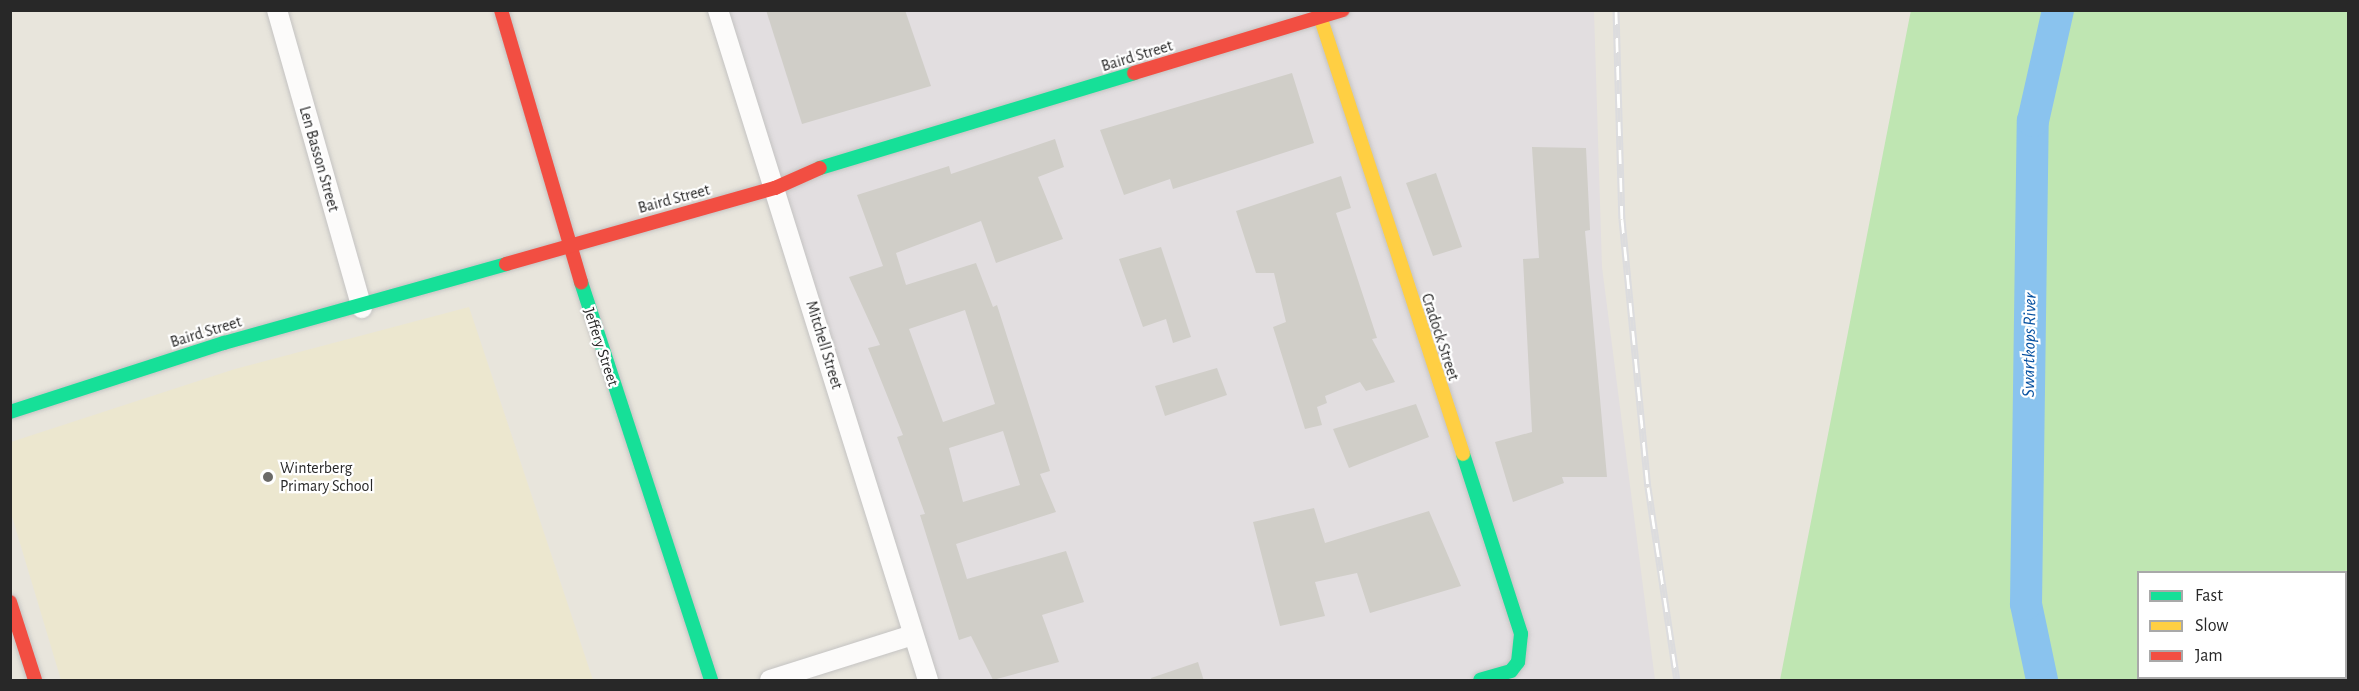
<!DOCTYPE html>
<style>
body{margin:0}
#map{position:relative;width:2359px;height:691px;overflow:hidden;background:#e8e5dc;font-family:"Alegreya Sans",sans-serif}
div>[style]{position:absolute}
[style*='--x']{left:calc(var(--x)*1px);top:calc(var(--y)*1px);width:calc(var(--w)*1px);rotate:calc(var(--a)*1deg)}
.industrial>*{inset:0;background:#e2dee0}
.education>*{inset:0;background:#ece7cf}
.green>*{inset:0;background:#bfe6b2}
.river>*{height:32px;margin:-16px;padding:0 16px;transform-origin:16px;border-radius:16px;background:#8ac3ee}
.building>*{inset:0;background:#d0cec8}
.roads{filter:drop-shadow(0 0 2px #c4c3c2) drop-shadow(0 0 2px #c4c3c2)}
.street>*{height:20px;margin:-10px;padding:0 10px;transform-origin:10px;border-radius:10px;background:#fcfbfa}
.fast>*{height:14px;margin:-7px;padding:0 7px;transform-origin:7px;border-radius:7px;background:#16e098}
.slow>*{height:14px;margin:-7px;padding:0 7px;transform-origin:7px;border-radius:7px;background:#ffcf43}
.jam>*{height:14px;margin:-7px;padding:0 7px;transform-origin:7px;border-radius:7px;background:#f24e42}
.rail>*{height:7px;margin-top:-3.5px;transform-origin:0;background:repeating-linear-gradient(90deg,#fff 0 14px,#dcdcde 0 28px);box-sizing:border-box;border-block:2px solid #dcdcde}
.dots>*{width:16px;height:16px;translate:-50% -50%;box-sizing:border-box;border:3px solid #fff;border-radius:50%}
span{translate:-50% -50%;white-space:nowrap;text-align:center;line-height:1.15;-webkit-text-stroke:4.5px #fff;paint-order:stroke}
.street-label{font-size:16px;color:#282828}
.poi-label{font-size:16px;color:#282828}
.left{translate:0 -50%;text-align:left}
.water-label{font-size:18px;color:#044f9f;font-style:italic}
.frame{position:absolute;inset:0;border:12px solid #282828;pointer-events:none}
.legend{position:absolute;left:2137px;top:571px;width:210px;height:108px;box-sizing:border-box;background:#fff;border:2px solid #a9a9a9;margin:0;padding:8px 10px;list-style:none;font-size:18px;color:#282828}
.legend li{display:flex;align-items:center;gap:12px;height:30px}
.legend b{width:30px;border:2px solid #a9a9a9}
</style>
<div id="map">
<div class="industrial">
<div style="clip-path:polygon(719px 11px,1594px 11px,1602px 267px,1655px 680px,935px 680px)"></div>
</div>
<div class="education">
<div style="clip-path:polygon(469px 307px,593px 680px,61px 680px,11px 513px,11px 442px,235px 369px)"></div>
</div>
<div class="green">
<div style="clip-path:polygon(evenodd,1911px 10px,2348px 11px,2348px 680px,1780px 680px,1911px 10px,2138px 572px,2346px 572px,2346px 678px,2138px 678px,2138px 572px)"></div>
</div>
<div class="river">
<div style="--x:2042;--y:680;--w:78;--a:-101.9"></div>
<div style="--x:2026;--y:604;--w:483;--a:-89.2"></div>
<div style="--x:2033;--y:121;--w:114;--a:-77.3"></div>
</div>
<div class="building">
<div style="clip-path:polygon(766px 10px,905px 10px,931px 86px,802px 124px)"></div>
<div style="clip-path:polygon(1292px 73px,1314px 143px,1173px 189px,1170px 179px,1124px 195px,1100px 130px)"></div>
<div style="clip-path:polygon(evenodd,1055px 139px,1064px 167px,1038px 177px,1063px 239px,996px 263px,981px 221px,896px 253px,906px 285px,976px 263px,993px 307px,997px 305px,1050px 471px,1040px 474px,1056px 512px,956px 544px,967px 579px,1066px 551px,1084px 602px,1042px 615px,1059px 662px,993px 680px,971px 636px,959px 640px,920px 515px,925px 514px,897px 437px,903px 435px,868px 348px,880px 345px,849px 277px,883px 266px,857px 195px,949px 166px,951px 174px,1055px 139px,965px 310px,995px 404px,943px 422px,909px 329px,965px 310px,1055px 139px,1003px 431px,1020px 485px,963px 502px,949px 448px,1003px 431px)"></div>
<div style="clip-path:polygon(1532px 147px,1586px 148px,1590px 230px,1585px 231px,1607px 477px,1562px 477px,1564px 483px,1513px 502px,1495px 442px,1532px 432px,1523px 259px,1539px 258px)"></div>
<div style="clip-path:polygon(1436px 173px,1462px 247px,1433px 256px,1406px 183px)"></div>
<div style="clip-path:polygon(1341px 176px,1351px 208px,1336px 213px,1377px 338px,1372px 339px,1395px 382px,1366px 391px,1360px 382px,1325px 396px,1327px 403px,1317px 407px,1322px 425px,1305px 429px,1273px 327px,1286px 322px,1274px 273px,1256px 273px,1236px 211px)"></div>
<div style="clip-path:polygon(1161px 247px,1191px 337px,1173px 343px,1166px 319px,1143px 327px,1119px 259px)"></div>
<div style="clip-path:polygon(1217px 368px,1227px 395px,1165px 416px,1155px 386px)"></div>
<div style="clip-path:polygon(1416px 404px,1429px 437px,1349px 468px,1333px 429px)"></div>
<div style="clip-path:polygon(1314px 508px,1325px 543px,1429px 511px,1461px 586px,1370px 613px,1357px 573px,1315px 582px,1325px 616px,1280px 626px,1253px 522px)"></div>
<div style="clip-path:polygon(1198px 662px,1204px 681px,1152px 681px,1151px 678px)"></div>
</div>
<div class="roads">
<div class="street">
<div style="--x:277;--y:10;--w:310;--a:74.1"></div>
<div style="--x:718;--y:10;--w:702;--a:72.6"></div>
<div style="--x:770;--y:680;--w:150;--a:-17.5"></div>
</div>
<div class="fast">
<div style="--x:820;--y:168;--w:328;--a:-16.8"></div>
<div style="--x:581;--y:282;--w:419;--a:71.9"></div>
<div style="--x:10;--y:412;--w:225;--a:-17.9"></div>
<div style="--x:224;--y:343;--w:293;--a:-15.6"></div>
<div style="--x:1463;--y:454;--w:189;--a:72.1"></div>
<div style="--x:1521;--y:634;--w:28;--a:96"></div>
<div style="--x:1518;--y:662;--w:11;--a:128"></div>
<div style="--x:1511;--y:671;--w:32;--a:164"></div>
</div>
<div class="slow">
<div style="--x:1318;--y:10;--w:467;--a:71.9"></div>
</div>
<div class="jam">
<div style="--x:501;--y:10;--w:284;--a:73.6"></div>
<div style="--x:1134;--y:73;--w:218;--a:-16.8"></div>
<div style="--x:506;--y:264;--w:280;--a:-15.8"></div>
<div style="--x:775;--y:188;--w:49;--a:-24"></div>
<div style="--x:10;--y:602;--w:82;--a:72.2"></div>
</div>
</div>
<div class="rail">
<div style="--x:1616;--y:10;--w:209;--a:88.4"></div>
<div style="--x:1622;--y:219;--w:269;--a:84.5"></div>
<div style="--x:1648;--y:487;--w:195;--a:81.5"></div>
</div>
<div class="dots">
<div style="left:268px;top:477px;background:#6b6a67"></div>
</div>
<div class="street-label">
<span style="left:1137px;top:56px;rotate:-17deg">Baird Street</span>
<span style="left:319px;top:159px;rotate:74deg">Len Basson Street</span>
<span style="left:674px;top:199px;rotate:-15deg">Baird Street</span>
<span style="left:206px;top:332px;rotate:-17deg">Baird Street</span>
<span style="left:1440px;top:337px;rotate:72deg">Cradock Street</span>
<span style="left:824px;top:345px;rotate:73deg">Mitchell Street</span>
<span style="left:601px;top:347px;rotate:72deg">Jeffery Street</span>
</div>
<div class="poi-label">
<span class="left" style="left:280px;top:477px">Winterberg<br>Primary School</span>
</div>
<div class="water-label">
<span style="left:2030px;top:345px;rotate:-89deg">Swartkops River</span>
</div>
<div class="frame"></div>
<ul class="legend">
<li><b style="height:8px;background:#16e098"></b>Fast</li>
<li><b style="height:8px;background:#ffcf43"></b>Slow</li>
<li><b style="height:8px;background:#f24e42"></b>Jam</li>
</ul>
</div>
